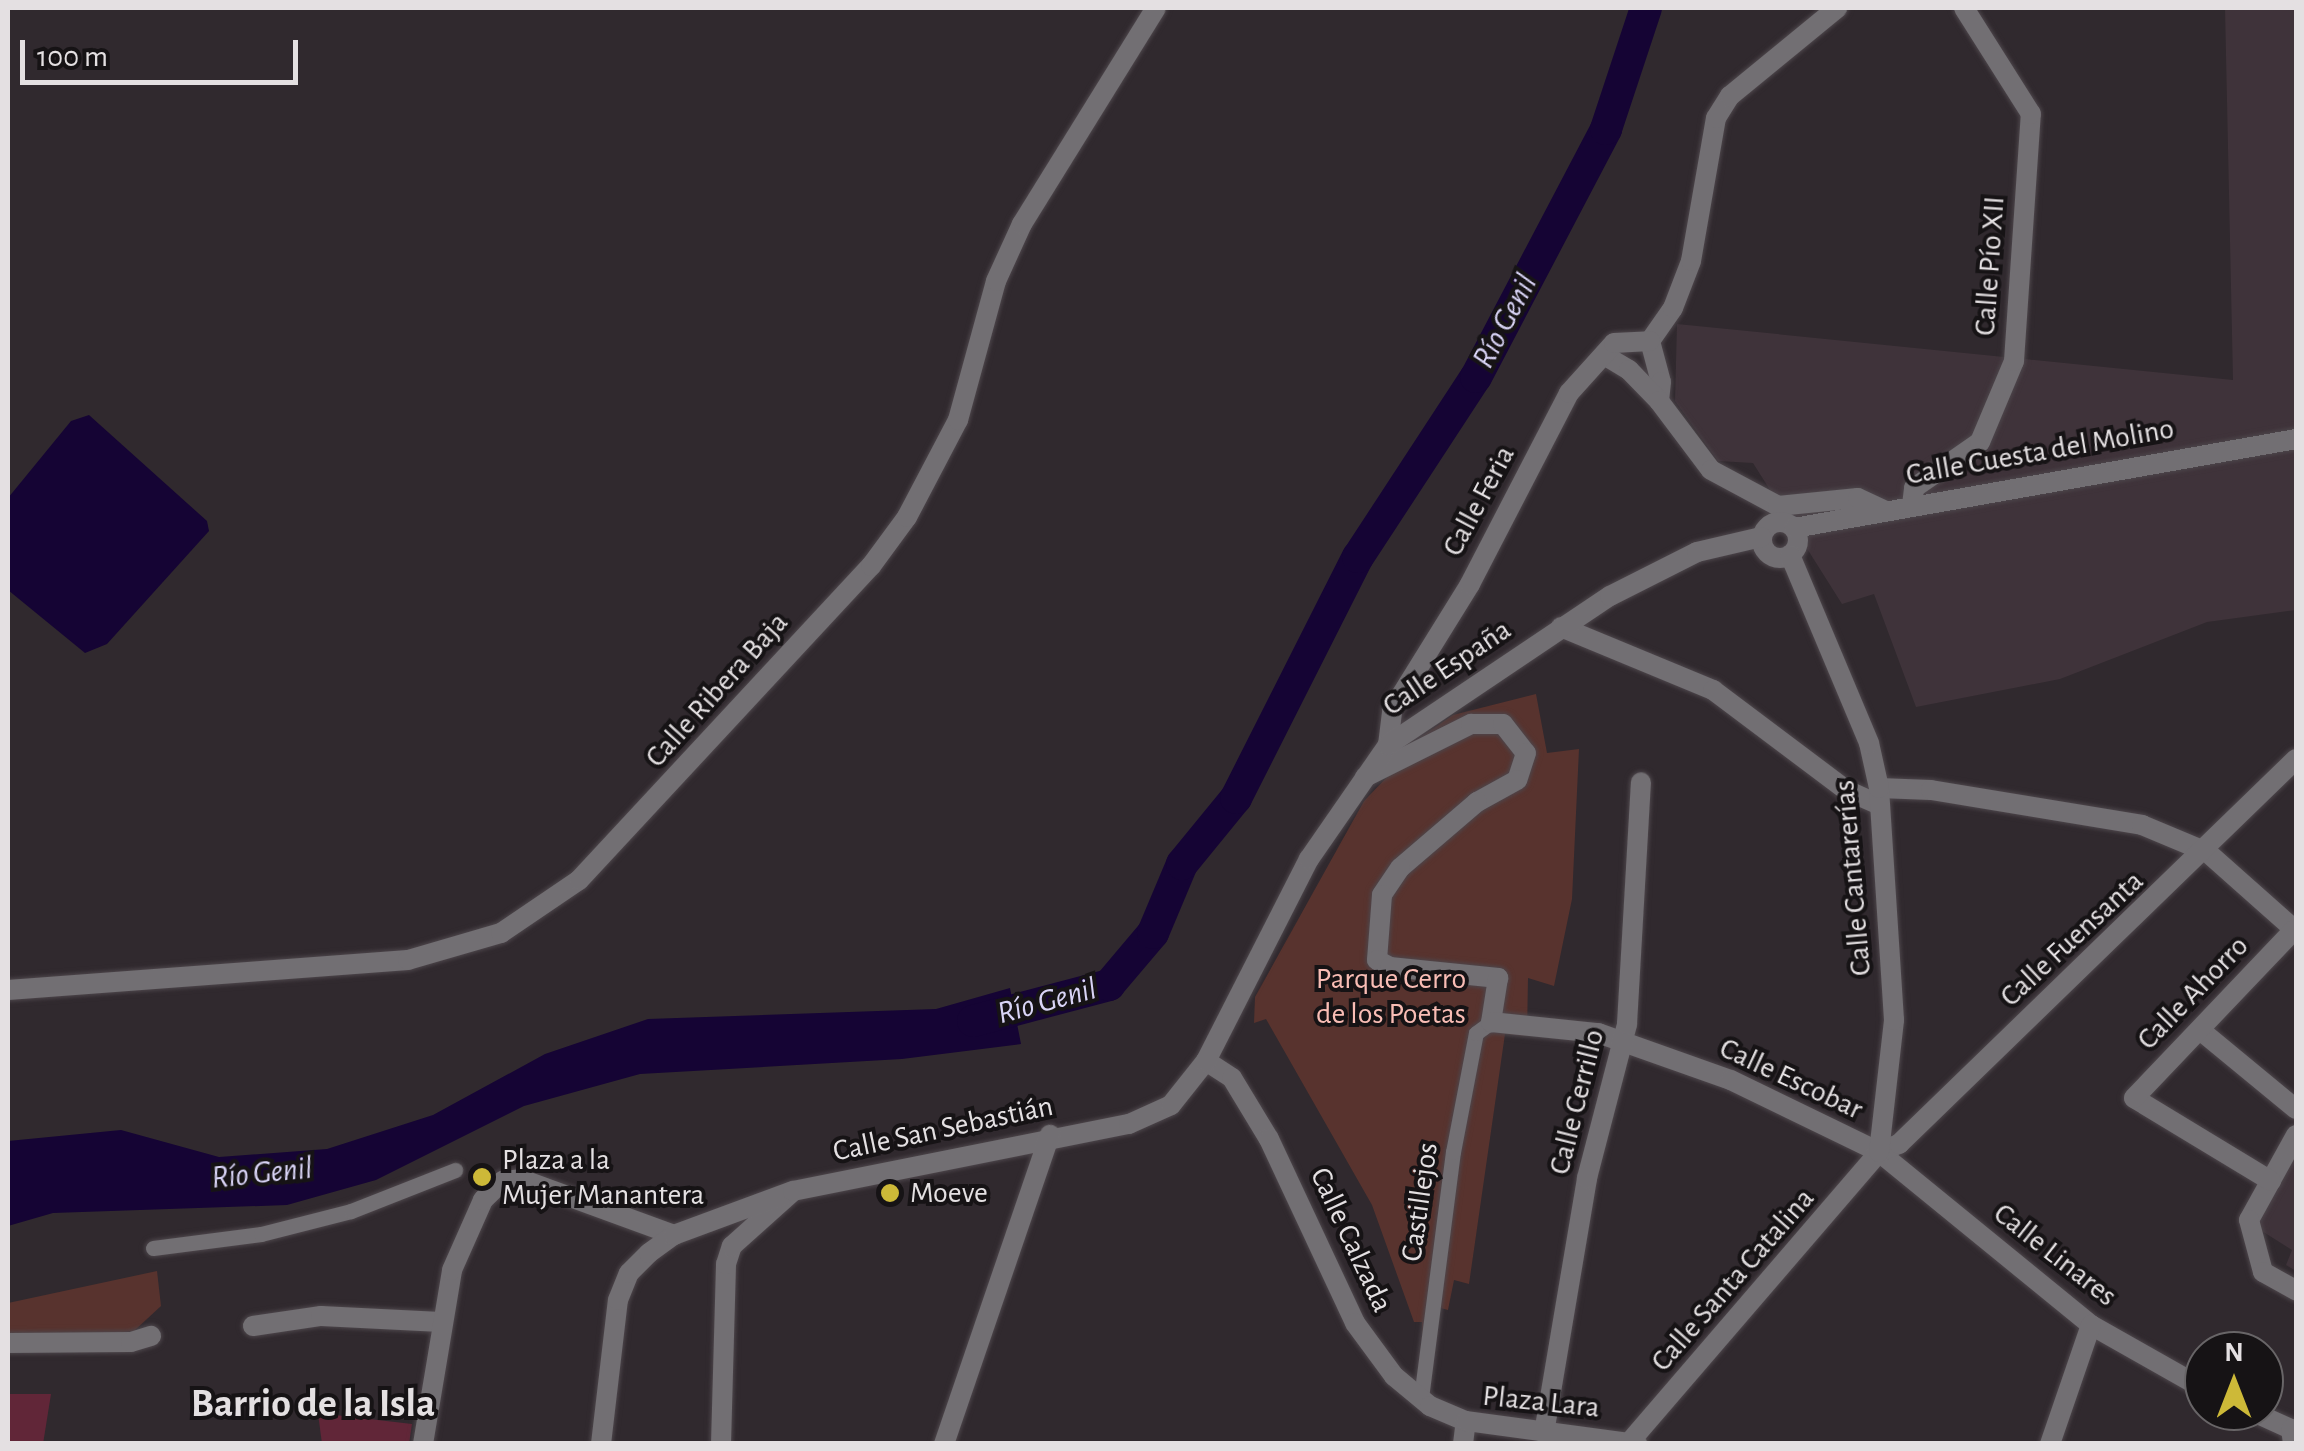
<!DOCTYPE html>
<meta charset="utf-8">
<style>
body{margin:0}
#map{position:relative;width:2304px;height:1451px;overflow:hidden;background:#30292e;font-family:"Alegreya Sans",sans-serif}
div>[style]{position:absolute}
[style*='--x']{left:calc(var(--x)*1px);top:calc(var(--y)*1px);width:calc(var(--w)*1px);rotate:calc(var(--a)*1deg)}
.built>*{inset:0;background:#3f333a}
.green>*{inset:0;background:#58332e}
.water>*{inset:0;background:#150434}
.river>*{height:32px;margin:-16px;padding:0 16px;transform-origin:16px;border-radius:16px;background:#150434}
.building>*{inset:0;background:#612638}
.roads{filter:drop-shadow(0 0 2px #4d464b) drop-shadow(0 0 2px #4d464b)}
.pedestrian>*{height:15px;margin:-7.5px;padding:0 7.5px;transform-origin:7.5px;border-radius:7.5px;background:#726f73}
.minor>*{height:20px;margin:-10px;padding:0 10px;transform-origin:10px;border-radius:10px;background:#726f73}
.tertiary>*{height:20px;margin:-10px;padding:0 10px;transform-origin:10px;border-radius:10px;background:#726f73}
.tertiary>.ring{margin:-10px;padding:0;box-sizing:content-box;background:none;border:20px solid #726f73;border-radius:50%}
.dots>*{width:28px;height:28px;translate:-50% -50%;box-sizing:border-box;border:5px solid #161315;border-radius:50%}
span{translate:-50% -50%;white-space:nowrap;text-align:center;line-height:1.15;-webkit-text-stroke:8px #161315;paint-order:stroke}
.street-label{font-size:30px;color:#e4e0e2}
.park-label{font-size:30px;color:#f9bdb5}
.poi-label{font-size:30px;color:#e4e0e2}
.left{translate:0 -50%;text-align:left}
.water-label{font-size:32px;color:#d9d4f6;font-style:italic}
.district-label{font-size:40px;color:#e4e0e2;font-weight:700}
.frame{position:absolute;inset:0;border:10px solid #e4e0e2;pointer-events:none}
.north{position:absolute;left:2184px;top:1331px;width:100px;height:100px;box-sizing:border-box;background:#161315;border:2px solid #686567;border-radius:50%;rotate:0deg;font-size:28px;font-weight:700;line-height:40px;text-align:center;color:#e4e0e2}
.north::after{content:'';display:block;margin:auto;width:35px;height:45px;background:#cdb938;clip-path:polygon(50% 0,100% 100%,50% 72%,0 100%)}
.scale{position:absolute;left:20px;top:40px;width:278px;height:45px;box-sizing:border-box;border:5px solid #e4e0e2;border-top:0;padding-left:12px;font-size:30px;line-height:35px;white-space:nowrap;color:#e4e0e2;-webkit-text-stroke:8px #161315;paint-order:stroke}
</style>
<div id="map">
<div class="built">
<div style="clip-path:polygon(2225px 8px,2296px 8px,2296px 610px,2207px 622px,2060px 679px,1916px 707px,1874px 594px,1842px 604px,1753px 463px,1718px 461px,1675px 401px,1677px 324px,2233px 380px)"></div>
<div style="clip-path:polygon(2296px 1151px,2296px 1271px,2286px 1265px,2292px 1250px,2254px 1226px)"></div>
</div>
<div class="green">
<div style="clip-path:polygon(1536px 694px,1547px 753px,1579px 749px,1572px 899px,1554px 986px,1528px 978px,1527px 1036px,1505px 1034px,1469px 1284px,1454px 1280px,1448px 1310px,1437px 1307px,1423px 1347px,1422px 1322px,1414px 1322px,1372px 1205px,1266px 1019px,1254px 1023px,1255px 997px,1364px 801px,1388px 776px,1429px 752px,1421px 737px,1453px 715px)"></div>
<div style="clip-path:polygon(157px 1271px,161px 1306px,134px 1331px,8px 1344px,8px 1303px)"></div>
</div>
<div class="water">
<div style="clip-path:polygon(89px 415px,207px 521px,209px 531px,107px 644px,85px 653px,8px 590px,8px 498px,71px 421px)"></div>
<div style="clip-path:polygon(1010px 988px,1021px 1044px,902px 1059px,640px 1074px,524px 1106px,376px 1180px,287px 1205px,53px 1213px,8px 1226px,8px 1141px,121px 1130px,219px 1157px,327px 1149px,433px 1115px,545px 1054px,648px 1019px,936px 1009px)"></div>
</div>
<div class="river">
<div style="--x:973;--y:1021;--w:141;--a:-14.8"></div>
<div style="--x:1109;--y:985;--w:68;--a:-49.8"></div>
<div style="--x:1153;--y:933;--w:75;--a:-67.2"></div>
<div style="--x:1182;--y:864;--w:85;--a:-50.7"></div>
<div style="--x:1236;--y:798;--w:270;--a:-63.2"></div>
<div style="--x:1358;--y:557;--w:215;--a:-56.8"></div>
<div style="--x:1476;--y:377;--w:280;--a:-62.3"></div>
<div style="--x:1606;--y:129;--w:127;--a:-71.7"></div>
</div>
<div class="building">
<div style="clip-path:polygon(8px 1394px,51px 1394px,43px 1444px,8px 1444px)"></div>
<div style="clip-path:polygon(318px 1413px,412px 1424px,409px 1444px,322px 1444px)"></div>
</div>
<div class="roads">
<div class="pedestrian">
<div style="--x:153;--y:1248;--w:109;--a:-7.4"></div>
<div style="--x:261;--y:1234;--w:93;--a:-14.3"></div>
<div style="--x:351;--y:1211;--w:112;--a:-21.5"></div>
<div style="--x:1421;--y:1398;--w:248;--a:-82.6"></div>
<div style="--x:1453;--y:1152;--w:121;--a:-79.1"></div>
<div style="--x:1476;--y:1033;--w:19;--a:-36"></div>
</div>
<div class="minor">
<div style="--x:1650;--y:341;--w:40;--a:-55.1"></div>
<div style="--x:1673;--y:308;--w:50;--a:-69"></div>
<div style="--x:1691;--y:261;--w:145;--a:-80.1"></div>
<div style="--x:1716;--y:118;--w:26;--a:-58"></div>
<div style="--x:1730;--y:96;--w:139;--a:-39.4"></div>
<div style="--x:1650;--y:341;--w:42;--a:75"></div>
<div style="--x:1661;--y:382;--w:19;--a:96"></div>
<div style="--x:1604;--y:355;--w:29;--a:31"></div>
<div style="--x:1629;--y:370;--w:43;--a:45.9"></div>
<div style="--x:1659;--y:401;--w:86;--a:53"></div>
<div style="--x:1711;--y:470;--w:76;--a:28.2"></div>
<div style="--x:1778;--y:506;--w:80;--a:-5.7"></div>
<div style="--x:1858;--y:498;--w:29;--a:25"></div>
<div style="--x:1912;--y:505;--w:17;--a:-83"></div>
<div style="--x:1914;--y:488;--w:80;--a:-34.9"></div>
<div style="--x:1980;--y:442;--w:88;--a:-67.2"></div>
<div style="--x:2014;--y:361;--w:248;--a:-86.1"></div>
<div style="--x:2031;--y:114;--w:125;--a:-122.3"></div>
<div style="--x:1561;--y:627;--w:165;--a:22.5"></div>
<div style="--x:1713;--y:690;--w:166;--a:36.9"></div>
<div style="--x:1846;--y:790;--w:36;--a:24"></div>
<div style="--x:1388;--y:745;--w:35;--a:-83"></div>
<div style="--x:1392;--y:710;--w:148;--a:-58.2"></div>
<div style="--x:1470;--y:584;--w:215;--a:-62.6"></div>
<div style="--x:1569;--y:393;--w:67;--a:-48"></div>
<div style="--x:1614;--y:343;--w:36;--a:-3"></div>
<div style="--x:1365;--y:777;--w:119;--a:-26.6"></div>
<div style="--x:1471;--y:724;--w:32;--a:0"></div>
<div style="--x:1503;--y:724;--w:37;--a:52"></div>
<div style="--x:1526;--y:753;--w:28;--a:108"></div>
<div style="--x:1517;--y:780;--w:46;--a:151.2"></div>
<div style="--x:1477;--y:802;--w:101;--a:139.4"></div>
<div style="--x:1400;--y:868;--w:32;--a:124"></div>
<div style="--x:1382;--y:895;--w:65;--a:94.4"></div>
<div style="--x:1377;--y:960;--w:15;--a:28"></div>
<div style="--x:1390;--y:967;--w:109;--a:5.8"></div>
<div style="--x:1498;--y:978;--w:45;--a:99"></div>
<div style="--x:1491;--y:1022;--w:108;--a:5.9"></div>
<div style="--x:1598;--y:1033;--w:141;--a:19.5"></div>
<div style="--x:1731;--y:1080;--w:165;--a:25.9"></div>
<div style="--x:1879;--y:1152;--w:274;--a:39.2"></div>
<div style="--x:2091;--y:1325;--w:130;--a:29.5"></div>
<div style="--x:1879;--y:788;--w:52;--a:2.2"></div>
<div style="--x:1931;--y:790;--w:214;--a:9.4"></div>
<div style="--x:2142;--y:825;--w:70;--a:22.6"></div>
<div style="--x:2207;--y:852;--w:119;--a:41.6"></div>
<div style="--x:2200;--y:1030;--w:124;--a:39.5"></div>
<div style="--x:2296;--y:1135;--w:97;--a:118.9"></div>
<div style="--x:2249;--y:1220;--w:54;--a:74.9"></div>
<div style="--x:2263;--y:1272;--w:38;--a:29"></div>
<div style="--x:1879;--y:1152;--w:22;--a:-22"></div>
<div style="--x:1899;--y:1144;--w:553;--a:-44.12"></div>
<div style="--x:2271;--y:1181;--w:160;--a:-148.8"></div>
<div style="--x:2134;--y:1098;--w:233;--a:-46.4"></div>
<div style="--x:253;--y:1326;--w:69;--a:-8.4"></div>
<div style="--x:321;--y:1316;--w:120;--a:2.9"></div>
<div style="--x:8;--y:1343;--w:123;--a:-0.5"></div>
<div style="--x:131;--y:1342;--w:21;--a:-17"></div>
<div style="--x:2251;--y:1411;--w:44;--a:24.2"></div>
<div style="--x:2291;--y:1429;--w:15;--a:82"></div>
<div style="--x:1544;--y:1433;--w:259;--a:-80.4"></div>
<div style="--x:1587;--y:1178;--w:159;--a:-75.4"></div>
<div style="--x:1627;--y:1024;--w:242;--a:-86.7"></div>
<div style="--x:423;--y:1444;--w:176;--a:-80.5"></div>
<div style="--x:452;--y:1270;--w:77;--a:-66.1"></div>
<div style="--x:483;--y:1200;--w:28;--a:-44"></div>
<div style="--x:503;--y:1181;--w:18;--a:-6"></div>
<div style="--x:521;--y:1179;--w:163;--a:20.1"></div>
<div style="--x:721;--y:1444;--w:180;--a:-88.4"></div>
<div style="--x:726;--y:1264;--w:19;--a:-72"></div>
<div style="--x:732;--y:1246;--w:79;--a:-41.9"></div>
<div style="--x:1463;--y:1444;--w:23;--a:-83"></div>
<div style="--x:2050;--y:1444;--w:126;--a:-71"></div>
</div>
<div class="tertiary">
<div class="ring" style="left:1762px;top:522px;width:16px;height:16px"></div>
<div style="--x:1794;--y:528;--w:510;--a:-10.05"></div>
<div style="--x:8;--y:990;--w:401;--a:-4.3"></div>
<div style="--x:408;--y:960;--w:97;--a:-16.2"></div>
<div style="--x:501;--y:933;--w:94;--a:-34.2"></div>
<div style="--x:579;--y:880;--w:429;--a:-47.1"></div>
<div style="--x:871;--y:566;--w:61;--a:-53.7"></div>
<div style="--x:907;--y:517;--w:110;--a:-62.3"></div>
<div style="--x:958;--y:420;--w:144;--a:-74.7"></div>
<div style="--x:996;--y:281;--w:63;--a:-65.5"></div>
<div style="--x:1022;--y:224;--w:254;--a:-58.2"></div>
<div style="--x:1206;--y:1061;--w:31;--a:33"></div>
<div style="--x:1232;--y:1078;--w:71;--a:58.8"></div>
<div style="--x:1269;--y:1139;--w:203;--a:64.9"></div>
<div style="--x:1355;--y:1323;--w:66;--a:53.7"></div>
<div style="--x:1394;--y:1376;--w:47;--a:39.8"></div>
<div style="--x:1430;--y:1406;--w:39;--a:23"></div>
<div style="--x:1466;--y:1421;--w:173;--a:7.7"></div>
<div style="--x:601;--y:1444;--w:145;--a:-83.3"></div>
<div style="--x:618;--y:1300;--w:29;--a:-68"></div>
<div style="--x:629;--y:1273;--w:28;--a:-45"></div>
<div style="--x:649;--y:1253;--w:31;--a:-36"></div>
<div style="--x:674;--y:1235;--w:127;--a:-20.3"></div>
<div style="--x:793;--y:1191;--w:343;--a:-11.3"></div>
<div style="--x:1129;--y:1124;--w:46;--a:-24.3"></div>
<div style="--x:1171;--y:1105;--w:56;--a:-51.5"></div>
<div style="--x:1206;--y:1061;--w:227;--a:-63"></div>
<div style="--x:1309;--y:859;--w:139;--a:-55.3"></div>
<div style="--x:1388;--y:745;--w:267;--a:-33.9"></div>
<div style="--x:1610;--y:596;--w:97;--a:-26.8"></div>
<div style="--x:1697;--y:552;--w:66;--a:-13.2"></div>
<div style="--x:944;--y:1444;--w:327;--a:-71.1"></div>
<div style="--x:1628;--y:1444;--w:385;--a:-49.3"></div>
<div style="--x:1879;--y:1152;--w:133;--a:-83.5"></div>
<div style="--x:1894;--y:1020;--w:232;--a:-93.7"></div>
<div style="--x:1879;--y:788;--w:46;--a:-102.5"></div>
<div style="--x:1869;--y:743;--w:204;--a:-112.8"></div>
</div>
</div>
<div class="dots">
<div style="left:482px;top:1177px;background:#cdb938"></div>
<div style="left:890px;top:1193px;background:#cdb938"></div>
</div>
<div class="street-label">
<span style="left:1990px;top:266px;rotate:-86deg">Calle Pío XII</span>
<span style="left:2040px;top:452px;rotate:-10deg">Calle Cuesta del Molino</span>
<span style="left:1479px;top:501px;rotate:-62deg">Calle Feria</span>
<span style="left:1447px;top:668px;rotate:-34deg">Calle España</span>
<span style="left:717px;top:690px;rotate:-48deg">Calle Ribera Baja</span>
<span style="left:1853px;top:878px;rotate:-95deg">Calle Cantarerías</span>
<span style="left:2072px;top:939px;rotate:-43deg">Calle Fuensanta</span>
<span style="left:2193px;top:993px;rotate:-46deg">Calle Ahorro</span>
<span style="left:1791px;top:1079px;rotate:25deg">Calle Escobar</span>
<span style="left:1577px;top:1102px;rotate:-76deg">Calle Cerrillo</span>
<span style="left:943px;top:1129px;rotate:-12deg">Calle San Sebastián</span>
<span style="left:1420px;top:1202px;rotate:-82deg">Castillejos</span>
<span style="left:1351px;top:1240px;rotate:65deg">Calle Calzada</span>
<span style="left:2055px;top:1255px;rotate:38deg">Calle Linares</span>
<span style="left:1733px;top:1280px;rotate:-49deg">Calle Santa Catalina</span>
<span style="left:1541px;top:1402px;rotate:6deg">Plaza Lara</span>
</div>
<div class="park-label">
<span style="left:1391px;top:996px">Parque Cerro<br>de los Poetas</span>
</div>
<div class="poi-label">
<span class="left" style="left:502px;top:1177px">Plaza a la<br>Mujer Manantera</span>
<span class="left" style="left:910px;top:1193px">Moeve</span>
</div>
<div class="water-label">
<span style="left:1505px;top:321px;rotate:-62deg">Río Genil</span>
<span style="left:1047px;top:1001px;rotate:-15deg">Río Genil</span>
<span style="left:262px;top:1173px;rotate:-6deg">Río Genil</span>
</div>
<div class="district-label">
<span style="left:313px;top:1404px">Barrio de la Isla</span>
</div>
<div class="frame"></div>
<div class="north">N</div>
<div class="scale">100 m</div>
</div>
